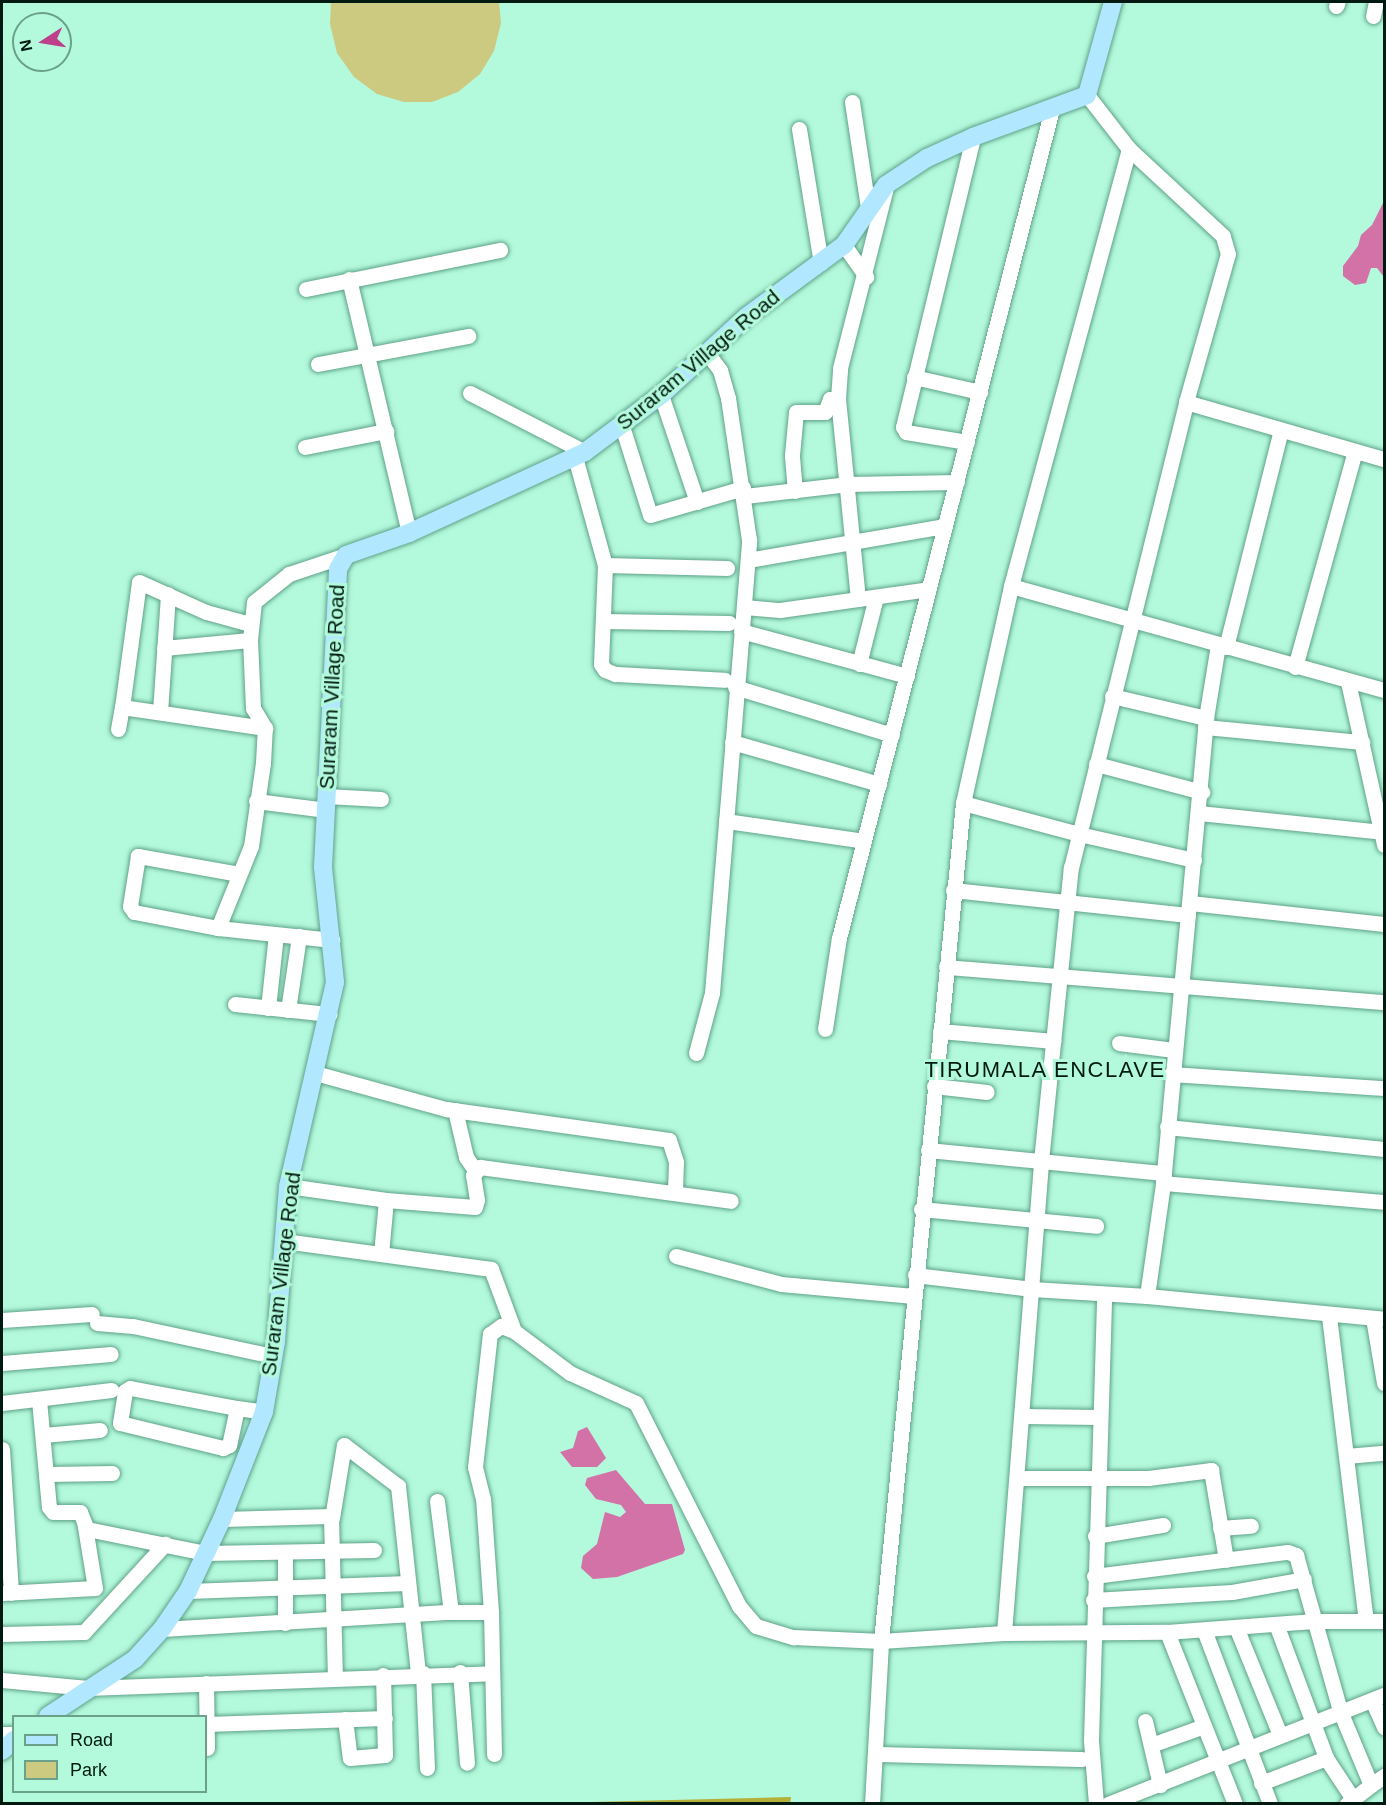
<!DOCTYPE html>
<style>
body{margin:0}
#map{position:relative;width:1386px;height:1805px;overflow:hidden;background:#b3f9dc;font-family:Helvetica,sans-serif}
div>[style]{position:absolute}
[style*='--x']{left:calc(var(--x)*1px);top:calc(var(--y)*1px);width:calc(var(--w)*1px);rotate:calc(var(--a)*1deg)}
.green>*{inset:0;background:#ccca81}
.forest>*{inset:0;background:#b4b03a}
.water>*{inset:0;background:#d272a7}
.roads{filter:drop-shadow(0 0 2px #5fa288) drop-shadow(0 0 2px #5fa288)}
.minor>*{height:15px;margin:-7.5px;padding:0 7.5px;transform-origin:7.5px;border-radius:7.5px;background:#fff}
.major>*{height:18px;margin:-9px;padding:0 9px;transform-origin:9px;border-radius:9px;background:#b2e8ff}
span{translate:-50% -50%;white-space:nowrap;text-align:center;line-height:1.15;-webkit-text-stroke:6px #b3f9dc;paint-order:stroke}
.street-label{font-size:21px;color:#001a11}
.neighbourhood-label{font-size:22px;color:#001a11;letter-spacing:1.5px}
.frame{position:absolute;inset:0;border:3px solid #001a11;pointer-events:none}
.legend{position:absolute;left:12px;top:1715px;width:195px;height:78px;box-sizing:border-box;background:#b3f9dc;border:2px solid #6ba08b;margin:0;padding:8px 10px;list-style:none;font-size:18px;color:#001a11}
.legend li{display:flex;align-items:center;gap:12px;height:30px}
.legend b{width:30px;border:2px solid #6ba08b}
.north{position:absolute;left:12px;top:12px;width:60px;height:60px;box-sizing:border-box;background:#b3f9dc;border:2px solid #6ba08b;border-radius:50%;rotate:258deg;font-size:16px;font-weight:700;line-height:24px;text-align:center;color:#001a11}
.north::after{content:'';display:block;margin:auto;width:21px;height:27px;background:#be3f8b;clip-path:polygon(50% 0,100% 100%,50% 72%,0 100%)}
</style>
<div id="map">
<div class="green">
<div style="clip-path:polygon(331px 2px,499px 2px,501px 23px,494px 51px,480px 74px,458px 92px,432px 102px,404px 102px,377px 94px,354px 77px,337px 53px,330px 24px)"></div>
</div>
<div class="forest">
<div style="clip-path:polygon(791px 1797px,790px 1804px,550px 1803px)"></div>
</div>
<div class="water">
<div style="clip-path:polygon(1384px 201px,1384px 277px,1377px 268px,1371px 268px,1366px 283px,1355px 285px,1343px 276px,1343px 266px,1358px 246px,1361px 235px,1372px 225px)"></div>
<div style="clip-path:polygon(587px 1427px,606px 1458px,597px 1467px,572px 1467px,560px 1452px,573px 1448px,578px 1431px)"></div>
<div style="clip-path:polygon(616px 1470px,645px 1504px,672px 1504px,685px 1550px,683px 1554px,617px 1577px,593px 1579px,581px 1568px,583px 1556px,597px 1544px,605px 1512px,620px 1517px,626px 1512px,621px 1505px,596px 1499px,585px 1485px,587px 1478px)"></div>
</div>
<div class="roads">
<div class="minor">
<div style="--x:1336;--y:6;--w:4;--a:-63"></div>
<div style="--x:1373;--y:16;--w:14;--a:-78"></div>
<div style="--x:852;--y:102;--w:113;--a:81.4"></div>
<div style="--x:799;--y:129;--w:136;--a:80.7"></div>
<div style="--x:844;--y:245;--w:39;--a:55"></div>
<div style="--x:349;--y:279;--w:261;--a:76.7"></div>
<div style="--x:306;--y:289;--w:198;--a:-11.4"></div>
<div style="--x:318;--y:364;--w:153;--a:-10.6"></div>
<div style="--x:914;--y:377;--w:68;--a:12.8"></div>
<div style="--x:470;--y:393;--w:129;--a:27.2"></div>
<div style="--x:661;--y:395;--w:113;--a:71.4"></div>
<div style="--x:1186;--y:402;--w:206;--a:16.1"></div>
<div style="--x:622;--y:426;--w:93;--a:72.5"></div>
<div style="--x:650;--y:515;--w:97;--a:-16.2"></div>
<div style="--x:967;--y:442;--w:62;--a:-170.7"></div>
<div style="--x:906;--y:432;--w:6;--a:-121"></div>
<div style="--x:903;--y:427;--w:298;--a:-76.4"></div>
<div style="--x:305;--y:447;--w:83;--a:-11.2"></div>
<div style="--x:575;--y:457;--w:112;--a:74.5"></div>
<div style="--x:605;--y:565;--w:99;--a:92.3"></div>
<div style="--x:601;--y:664;--w:7;--a:56"></div>
<div style="--x:605;--y:670;--w:11;--a:22"></div>
<div style="--x:615;--y:674;--w:110;--a:3.1"></div>
<div style="--x:795;--y:491;--w:36;--a:-95"></div>
<div style="--x:792;--y:455;--w:43;--a:-84.7"></div>
<div style="--x:796;--y:412;--w:29;--a:0"></div>
<div style="--x:825;--y:412;--w:14;--a:-69"></div>
<div style="--x:830;--y:399;--w:8;--a:0"></div>
<div style="--x:745;--y:496;--w:104;--a:-6.6"></div>
<div style="--x:848;--y:484;--w:109;--a:-1.1"></div>
<div style="--x:748;--y:560;--w:200;--a:-9.8"></div>
<div style="--x:605;--y:565;--w:122;--a:1.4"></div>
<div style="--x:1011;--y:586;--w:387;--a:15.6"></div>
<div style="--x:858;--y:599;--w:201;--a:-95.7"></div>
<div style="--x:838;--y:399;--w:31;--a:-86"></div>
<div style="--x:840;--y:368;--w:186;--a:-75.7"></div>
<div style="--x:744;--y:607;--w:36;--a:5"></div>
<div style="--x:780;--y:610;--w:150;--a:-8"></div>
<div style="--x:603;--y:621;--w:126;--a:0.9"></div>
<div style="--x:250;--y:624;--w:46;--a:-164.7"></div>
<div style="--x:206;--y:612;--w:73;--a:-155.9"></div>
<div style="--x:139;--y:582;--w:126;--a:97.7"></div>
<div style="--x:122;--y:707;--w:145;--a:8.4"></div>
<div style="--x:741;--y:631;--w:172;--a:15.2"></div>
<div style="--x:1226;--y:647;--w:224;--a:-75.8"></div>
<div style="--x:164;--y:648;--w:86;--a:-5.3"></div>
<div style="--x:859;--y:664;--w:69;--a:-75.8"></div>
<div style="--x:1295;--y:667;--w:224;--a:-74.5"></div>
<div style="--x:1348;--y:682;--w:167;--a:77.5"></div>
<div style="--x:735;--y:687;--w:164;--a:17"></div>
<div style="--x:1112;--y:696;--w:97;--a:13.2"></div>
<div style="--x:160;--y:712;--w:118;--a:-86.1"></div>
<div style="--x:1205;--y:727;--w:158;--a:5.5"></div>
<div style="--x:118;--y:729;--w:22;--a:-80"></div>
<div style="--x:732;--y:742;--w:153;--a:15.9"></div>
<div style="--x:1096;--y:764;--w:110;--a:14.8"></div>
<div style="--x:326;--y:796;--w:55;--a:3.1"></div>
<div style="--x:256;--y:801;--w:71;--a:7.3"></div>
<div style="--x:963;--y:803;--w:120;--a:15"></div>
<div style="--x:1079;--y:834;--w:118;--a:12.7"></div>
<div style="--x:1199;--y:813;--w:184;--a:5.9"></div>
<div style="--x:726;--y:821;--w:139;--a:8.2"></div>
<div style="--x:239;--y:874;--w:103;--a:-169.9"></div>
<div style="--x:138;--y:856;--w:51;--a:99.1"></div>
<div style="--x:130;--y:906;--w:7;--a:56"></div>
<div style="--x:134;--y:912;--w:86;--a:10.8"></div>
<div style="--x:218;--y:928;--w:115;--a:6"></div>
<div style="--x:953;--y:890;--w:236;--a:6.1"></div>
<div style="--x:1190;--y:903;--w:195;--a:6.2"></div>
<div style="--x:218;--y:928;--w:88;--a:-68.1"></div>
<div style="--x:251;--y:846;--w:84;--a:-81.8"></div>
<div style="--x:263;--y:763;--w:35;--a:-87"></div>
<div style="--x:265;--y:728;--w:23;--a:-121"></div>
<div style="--x:253;--y:708;--w:68;--a:-92.5"></div>
<div style="--x:250;--y:640;--w:38;--a:-84"></div>
<div style="--x:254;--y:602;--w:45;--a:-38.7"></div>
<div style="--x:289;--y:574;--w:60;--a:-18.4"></div>
<div style="--x:946;--y:967;--w:439;--a:4.6"></div>
<div style="--x:235;--y:1004;--w:95;--a:6.1"></div>
<div style="--x:268;--y:1008;--w:74;--a:-83.8"></div>
<div style="--x:288;--y:1010;--w:75;--a:-81.5"></div>
<div style="--x:825;--y:1029;--w:92;--a:-81.3"></div>
<div style="--x:839;--y:938;--w:856;--a:-75.59"></div>
<div style="--x:940;--y:1031;--w:114;--a:5"></div>
<div style="--x:1119;--y:1043;--w:55;--a:7.3"></div>
<div style="--x:696;--y:1053;--w:62;--a:-75.1"></div>
<div style="--x:712;--y:993;--w:455;--a:-85.3"></div>
<div style="--x:749;--y:540;--w:144;--a:-98.4"></div>
<div style="--x:728;--y:398;--w:29;--a:-106"></div>
<div style="--x:720;--y:370;--w:21;--a:-127"></div>
<div style="--x:315;--y:1073;--w:136;--a:15.4"></div>
<div style="--x:446;--y:1109;--w:225;--a:7.9"></div>
<div style="--x:669;--y:1140;--w:23;--a:72"></div>
<div style="--x:676;--y:1162;--w:31;--a:92"></div>
<div style="--x:1171;--y:1074;--w:213;--a:3.8"></div>
<div style="--x:934;--y:1086;--w:53;--a:6.5"></div>
<div style="--x:455;--y:1110;--w:48;--a:76.8"></div>
<div style="--x:466;--y:1157;--w:14;--a:56"></div>
<div style="--x:1167;--y:1127;--w:218;--a:5.8"></div>
<div style="--x:928;--y:1150;--w:237;--a:5.6"></div>
<div style="--x:1163;--y:1183;--w:222;--a:4.9"></div>
<div style="--x:288;--y:1186;--w:99;--a:8.1"></div>
<div style="--x:386;--y:1200;--w:89;--a:4.5"></div>
<div style="--x:475;--y:1207;--w:7;--a:-74"></div>
<div style="--x:477;--y:1200;--w:25;--a:-99"></div>
<div style="--x:473;--y:1175;--w:11;--a:-49"></div>
<div style="--x:480;--y:1167;--w:253;--a:7.7"></div>
<div style="--x:921;--y:1209;--w:176;--a:5.5"></div>
<div style="--x:284;--y:1241;--w:209;--a:7.7"></div>
<div style="--x:491;--y:1269;--w:66;--a:69.6"></div>
<div style="--x:381;--y:1254;--w:54;--a:-84.7"></div>
<div style="--x:676;--y:1256;--w:109;--a:14.9"></div>
<div style="--x:781;--y:1284;--w:133;--a:5.2"></div>
<div style="--x:915;--y:1275;--w:118;--a:6.8"></div>
<div style="--x:1032;--y:1289;--w:115;--a:3.5"></div>
<div style="--x:1147;--y:1296;--w:238;--a:5.5"></div>
<div style="--x:1147;--y:1296;--w:114;--a:-81.9"></div>
<div style="--x:1163;--y:1183;--w:467;--a:-84.7"></div>
<div style="--x:1206;--y:718;--w:74;--a:-80.7"></div>
<div style="--x:1329;--y:1316;--w:307;--a:83.1"></div>
<div style="--x:1373;--y:1318;--w:66;--a:80.4"></div>
<div style="--x:2;--y:1320;--w:90;--a:-3.8"></div>
<div style="--x:97;--y:1323;--w:36;--a:5"></div>
<div style="--x:133;--y:1326;--w:143;--a:12.1"></div>
<div style="--x:2;--y:1363;--w:109;--a:-4.7"></div>
<div style="--x:130;--y:1388;--w:109;--a:10.6"></div>
<div style="--x:237;--y:1408;--w:38;--a:102"></div>
<div style="--x:229;--y:1445;--w:7;--a:153"></div>
<div style="--x:223;--y:1448;--w:106;--a:-166.4"></div>
<div style="--x:120;--y:1423;--w:32;--a:-81"></div>
<div style="--x:125;--y:1391;--w:6;--a:-31"></div>
<div style="--x:39;--y:1400;--w:107;--a:84.7"></div>
<div style="--x:49;--y:1507;--w:6;--a:51"></div>
<div style="--x:53;--y:1512;--w:27;--a:0"></div>
<div style="--x:80;--y:1512;--w:18;--a:68"></div>
<div style="--x:87;--y:1529;--w:120;--a:11.5"></div>
<div style="--x:205;--y:1553;--w:169;--a:-1"></div>
<div style="--x:2;--y:1403;--w:110;--a:-6.8"></div>
<div style="--x:237;--y:1408;--w:27;--a:8"></div>
<div style="--x:1022;--y:1416;--w:77;--a:0.7"></div>
<div style="--x:43;--y:1435;--w:57;--a:-5"></div>
<div style="--x:2;--y:1449;--w:144;--a:86.4"></div>
<div style="--x:1346;--y:1456;--w:38;--a:-5"></div>
<div style="--x:47;--y:1474;--w:65;--a:-0.9"></div>
<div style="--x:1017;--y:1478;--w:131;--a:0"></div>
<div style="--x:1148;--y:1478;--w:64;--a:-7.2"></div>
<div style="--x:1211;--y:1470;--w:91;--a:80.5"></div>
<div style="--x:332;--y:1518;--w:74;--a:-80.7"></div>
<div style="--x:344;--y:1445;--w:68;--a:37.2"></div>
<div style="--x:398;--y:1486;--w:189;--a:83.9"></div>
<div style="--x:222;--y:1519;--w:109;--a:-1.6"></div>
<div style="--x:331;--y:1516;--w:161;--a:88.6"></div>
<div style="--x:1220;--y:1528;--w:31;--a:-4"></div>
<div style="--x:1095;--y:1536;--w:69;--a:-9.2"></div>
<div style="--x:1094;--y:1576;--w:195;--a:-7.1"></div>
<div style="--x:1288;--y:1552;--w:9;--a:21"></div>
<div style="--x:1296;--y:1555;--w:162;--a:74.2"></div>
<div style="--x:1340;--y:1711;--w:80;--a:67.3"></div>
<div style="--x:1371;--y:1785;--w:31;--a:142"></div>
<div style="--x:188;--y:1591;--w:220;--a:-2.1"></div>
<div style="--x:2;--y:1593;--w:93;--a:-3.1"></div>
<div style="--x:95;--y:1588;--w:62;--a:-99.3"></div>
<div style="--x:1093;--y:1600;--w:139;--a:-3.3"></div>
<div style="--x:1232;--y:1592;--w:73;--a:-10.2"></div>
<div style="--x:451;--y:1612;--w:40;--a:0"></div>
<div style="--x:285;--y:1623;--w:70;--a:-90"></div>
<div style="--x:1276;--y:1624;--w:143;--a:69.5"></div>
<div style="--x:1326;--y:1758;--w:49;--a:56.6"></div>
<div style="--x:1236;--y:1627;--w:117;--a:67.8"></div>
<div style="--x:162;--y:1629;--w:289;--a:-3.4"></div>
<div style="--x:451;--y:1612;--w:112;--a:-97.2"></div>
<div style="--x:1204;--y:1630;--w:186;--a:69.2"></div>
<div style="--x:1167;--y:1632;--w:185;--a:68.4"></div>
<div style="--x:1004;--y:1633;--w:473;--a:-85.5"></div>
<div style="--x:1041;--y:1161;--w:295;--a:-84.2"></div>
<div style="--x:1071;--y:868;--w:480;--a:-76.1"></div>
<div style="--x:1186;--y:402;--w:154;--a:-74.2"></div>
<div style="--x:1228;--y:254;--w:19;--a:-106"></div>
<div style="--x:1223;--y:236;--w:128;--a:-137.2"></div>
<div style="--x:1129;--y:149;--w:68;--a:-127.9"></div>
<div style="--x:2;--y:1634;--w:82;--a:-1.4"></div>
<div style="--x:84;--y:1632;--w:120;--a:-47.4"></div>
<div style="--x:460;--y:1672;--w:91;--a:85.6"></div>
<div style="--x:423;--y:1673;--w:95;--a:87.6"></div>
<div style="--x:2;--y:1680;--w:86;--a:5.3"></div>
<div style="--x:88;--y:1688;--w:404;--a:-2.1"></div>
<div style="--x:206;--y:1683;--w:65;--a:89.1"></div>
<div style="--x:1372;--y:1700;--w:30;--a:66"></div>
<div style="--x:345;--y:1719;--w:39;--a:83"></div>
<div style="--x:350;--y:1758;--w:35;--a:-5"></div>
<div style="--x:385;--y:1755;--w:80;--a:-91.4"></div>
<div style="--x:1145;--y:1721;--w:66;--a:76.8"></div>
<div style="--x:206;--y:1724;--w:179;--a:-1.9"></div>
<div style="--x:2;--y:1734;--w:12;--a:0"></div>
<div style="--x:1151;--y:1745;--w:56;--a:-19.7"></div>
<div style="--x:494;--y:1754;--w:142;--a:-91.2"></div>
<div style="--x:491;--y:1612;--w:113;--a:-94"></div>
<div style="--x:483;--y:1499;--w:33;--a:-104"></div>
<div style="--x:475;--y:1467;--w:134;--a:-83.6"></div>
<div style="--x:490;--y:1334;--w:14;--a:-36"></div>
<div style="--x:501;--y:1326;--w:14;--a:21"></div>
<div style="--x:514;--y:1331;--w:70;--a:36.9"></div>
<div style="--x:570;--y:1373;--w:72;--a:24.4"></div>
<div style="--x:636;--y:1403;--w:228;--a:63.1"></div>
<div style="--x:739;--y:1606;--w:26;--a:50"></div>
<div style="--x:756;--y:1626;--w:39;--a:17"></div>
<div style="--x:793;--y:1637;--w:88;--a:2.6"></div>
<div style="--x:881;--y:1641;--w:123;--a:-3.7"></div>
<div style="--x:1004;--y:1633;--w:163;--a:-0.4"></div>
<div style="--x:1167;--y:1632;--w:147;--a:-4.3"></div>
<div style="--x:1314;--y:1621;--w:70;--a:0"></div>
<div style="--x:875;--y:1754;--w:207;--a:1.4"></div>
<div style="--x:1261;--y:1783;--w:70;--a:-21"></div>
<div style="--x:1371;--y:1785;--w:16;--a:-35"></div>
<div style="--x:872;--y:1804;--w:163;--a:-86.8"></div>
<div style="--x:881;--y:1641;--w:842;--a:-84.41"></div>
<div style="--x:963;--y:803;--w:222;--a:-77.5"></div>
<div style="--x:1011;--y:586;--w:453;--a:-74.9"></div>
<div style="--x:1096;--y:1804;--w:64;--a:-94.5"></div>
<div style="--x:1091;--y:1740;--w:445;--a:-88.3"></div>
<div style="--x:1108;--y:1804;--w:297;--a:-21.6"></div>
</div>
<div class="major">
<div style="--x:48;--y:1716;--w:104;--a:-33.2"></div>
<div style="--x:135;--y:1659;--w:40;--a:-48"></div>
<div style="--x:162;--y:1629;--w:46;--a:-55.6"></div>
<div style="--x:188;--y:1591;--w:80;--a:-64.7"></div>
<div style="--x:222;--y:1519;--w:115;--a:-68.6"></div>
<div style="--x:264;--y:1412;--w:71;--a:-80.3"></div>
<div style="--x:276;--y:1342;--w:156;--a:-85.6"></div>
<div style="--x:288;--y:1186;--w:209;--a:-77"></div>
<div style="--x:335;--y:982;--w:116;--a:-96"></div>
<div style="--x:323;--y:867;--w:298;--a:-87.1"></div>
<div style="--x:338;--y:569;--w:16;--a:-60"></div>
<div style="--x:346;--y:555;--w:67;--a:-19.2"></div>
<div style="--x:409;--y:533;--w:194;--a:-24.7"></div>
<div style="--x:585;--y:452;--w:95;--a:-36.9"></div>
<div style="--x:661;--y:395;--w:115;--a:-42.5"></div>
<div style="--x:746;--y:317;--w:122;--a:-36.3"></div>
<div style="--x:844;--y:245;--w:73;--a:-55"></div>
<div style="--x:886;--y:185;--w:49;--a:-33.4"></div>
<div style="--x:927;--y:158;--w:51;--a:-24.5"></div>
<div style="--x:973;--y:137;--w:121;--a:-20.2"></div>
<div style="--x:1087;--y:95;--w:97;--a:-74.4"></div>
<div style="--x:2;--y:1751;--w:16;--a:-43"></div>
</div>
</div>
<div class="street-label">
<span style="left:698px;top:360px;rotate:-40deg">Suraram Village Road</span>
<span style="left:332px;top:687px;rotate:-87deg">Suraram Village Road</span>
<span style="left:281px;top:1274px;rotate:-83deg">Suraram Village Road</span>
</div>
<div class="neighbourhood-label">
<span style="left:1045px;top:1070px">TIRUMALA ENCLAVE</span>
</div>
<div class="frame"></div>
<ul class="legend">
<li><b style="height:8px;background:#b2e8ff"></b>Road</li>
<li><b style="height:16px;background:#ccca81"></b>Park</li>
</ul>
<div class="north">N</div>
</div>
